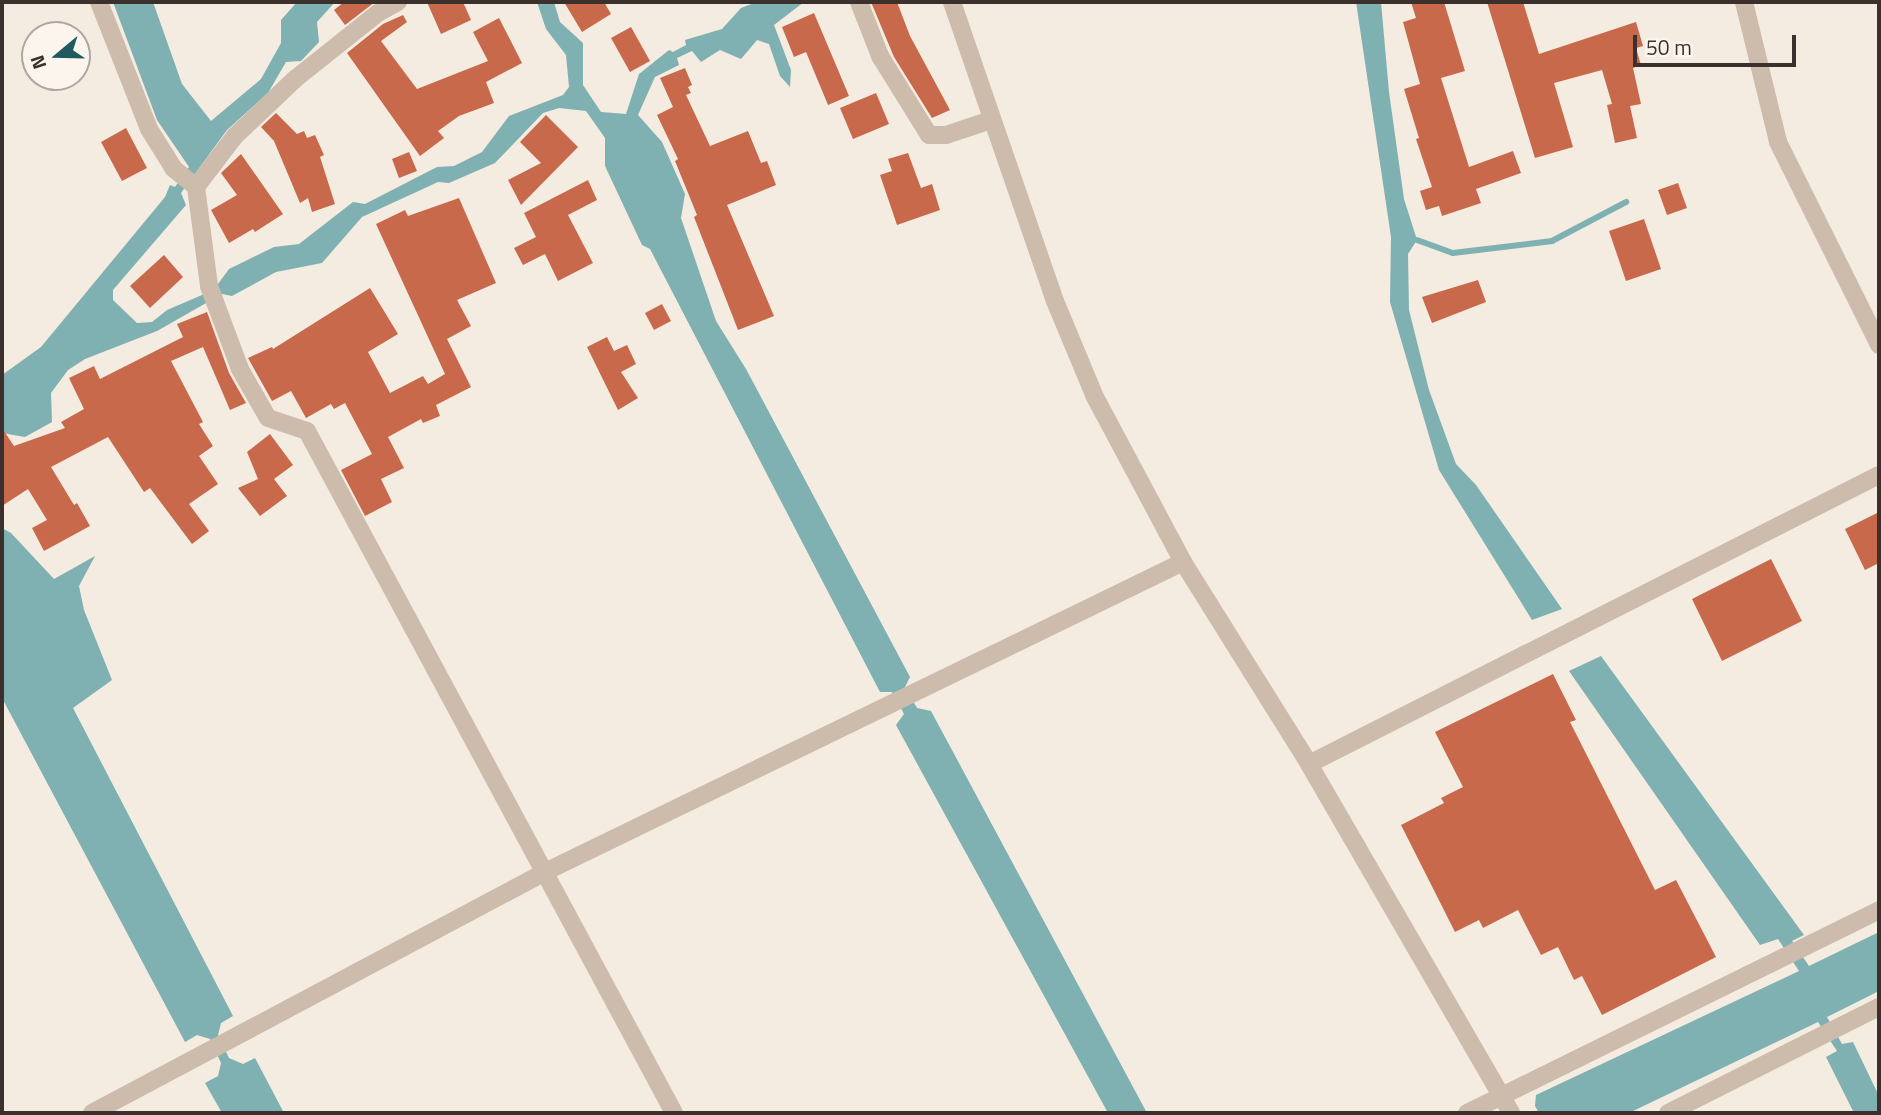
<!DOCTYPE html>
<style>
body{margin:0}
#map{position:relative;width:1881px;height:1115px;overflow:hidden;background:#f4ebe1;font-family:"Titillium Web",sans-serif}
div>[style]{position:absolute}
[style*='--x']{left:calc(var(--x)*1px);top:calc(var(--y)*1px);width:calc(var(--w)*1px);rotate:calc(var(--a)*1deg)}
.water>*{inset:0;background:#7fb0b2}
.stream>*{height:6px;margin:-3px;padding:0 3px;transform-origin:3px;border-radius:3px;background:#7fb0b2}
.building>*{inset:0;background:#c8694b}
.minor>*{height:18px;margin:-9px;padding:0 9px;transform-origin:9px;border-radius:9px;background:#cdbbac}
span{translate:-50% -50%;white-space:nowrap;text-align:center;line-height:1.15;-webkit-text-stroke:5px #fbf5ee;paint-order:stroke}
.frame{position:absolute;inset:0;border:4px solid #3b302b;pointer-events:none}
.north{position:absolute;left:21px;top:21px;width:70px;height:70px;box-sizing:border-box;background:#fbf5ee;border:2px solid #aea6a0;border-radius:50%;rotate:251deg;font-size:19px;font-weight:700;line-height:28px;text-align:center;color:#3b302b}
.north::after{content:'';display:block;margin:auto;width:24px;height:32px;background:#1f5a5e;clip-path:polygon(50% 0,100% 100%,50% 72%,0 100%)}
.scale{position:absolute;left:1633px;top:35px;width:163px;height:32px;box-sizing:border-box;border:4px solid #3b302b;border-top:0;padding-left:9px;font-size:21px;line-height:24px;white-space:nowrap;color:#3b302b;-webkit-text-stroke:5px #fbf5ee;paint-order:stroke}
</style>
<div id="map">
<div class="water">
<div style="clip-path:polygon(113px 2px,153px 2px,182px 84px,211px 121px,261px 79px,281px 43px,281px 20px,297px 2px,335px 2px,317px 22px,319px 42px,301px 61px,286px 62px,268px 93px,227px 130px,181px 193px,186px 205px,113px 290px,113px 300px,137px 323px,152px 322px,167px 310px,202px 295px,218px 284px,229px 269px,274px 247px,299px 244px,353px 202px,365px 204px,437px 167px,454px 166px,482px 152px,509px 116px,563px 95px,569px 87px,566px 55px,546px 29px,537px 2px,554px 2px,560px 22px,583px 43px,583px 85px,601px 112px,626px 114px,639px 74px,669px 50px,673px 52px,686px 45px,685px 40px,722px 29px,741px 8px,757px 2px,804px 2px,774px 25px,791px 70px,790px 87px,780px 76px,769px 44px,757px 40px,741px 59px,720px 50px,701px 62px,692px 51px,677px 58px,679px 65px,655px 77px,638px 115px,662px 142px,685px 194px,681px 218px,716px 321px,746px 369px,910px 677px,905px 687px,917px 708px,931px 711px,1147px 1113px,1108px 1113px,896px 725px,904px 714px,892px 692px,880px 692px,650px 249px,642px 245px,605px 166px,605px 138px,586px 111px,559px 108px,543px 113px,495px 163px,449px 183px,438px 182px,362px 217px,322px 263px,276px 272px,232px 296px,222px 294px,157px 331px,85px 359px,68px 370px,51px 393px,52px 422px,25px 437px,2px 433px,2px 375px,41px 347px,165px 197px,170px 185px,175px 187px,189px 167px,157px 120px)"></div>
<div style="clip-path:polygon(1356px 2px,1381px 2px,1389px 92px,1404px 199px,1417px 240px,1408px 254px,1409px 310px,1429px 390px,1456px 464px,1476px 485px,1562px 609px,1532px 620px,1439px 470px,1390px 302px,1391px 237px)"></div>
<div style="clip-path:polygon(2px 528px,11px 533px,54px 579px,95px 556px,79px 586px,84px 610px,112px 680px,73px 708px,233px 1016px,221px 1023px,218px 1035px,229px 1058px,243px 1064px,255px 1058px,284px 1113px,222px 1113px,205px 1083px,218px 1076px,221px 1063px,210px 1039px,197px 1035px,185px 1042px,2px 698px)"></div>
<div style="clip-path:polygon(1601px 656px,1804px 935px,1792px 941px,1809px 966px,1879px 932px,1879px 991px,1827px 1017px,1842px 1044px,1853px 1042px,1879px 1096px,1879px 1113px,1854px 1113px,1826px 1057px,1837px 1051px,1818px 1022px,1629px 1113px,1539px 1113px,1535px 1106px,1536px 1095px,1799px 971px,1778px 939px,1760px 945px,1569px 671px)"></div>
</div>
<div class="stream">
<div style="--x:1417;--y:240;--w:38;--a:20"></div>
<div style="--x:1453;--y:253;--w:100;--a:-6.9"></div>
<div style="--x:1552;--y:241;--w:84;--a:-27.8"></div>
</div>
<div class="building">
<div style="clip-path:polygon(344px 2px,375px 2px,345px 25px,334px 10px)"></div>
<div style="clip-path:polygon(427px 2px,463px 2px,471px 20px,441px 34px)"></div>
<div style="clip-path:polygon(564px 2px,604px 2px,611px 14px,582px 32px)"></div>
<div style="clip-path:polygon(871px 2px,897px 2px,910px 36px,950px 110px,932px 118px,894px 57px)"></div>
<div style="clip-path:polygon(1411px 2px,1444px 2px,1465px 71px,1441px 78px,1469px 167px,1513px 151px,1521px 173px,1476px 189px,1481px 203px,1442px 216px,1439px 206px,1426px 210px,1420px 191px,1432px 187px,1416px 139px,1419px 138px,1404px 89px,1420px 84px,1403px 22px,1416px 18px)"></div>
<div style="clip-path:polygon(1487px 2px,1523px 2px,1539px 54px,1636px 22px,1643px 46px,1636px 48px,1641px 65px,1633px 68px,1641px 104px,1630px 106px,1637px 138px,1615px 143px,1607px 105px,1612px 104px,1602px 70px,1554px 83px,1573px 147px,1535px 158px)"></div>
<div style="clip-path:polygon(814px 13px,849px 96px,828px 105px,806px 52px,794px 57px,782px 27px)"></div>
<div style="clip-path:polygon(403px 15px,407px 22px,381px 41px,417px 89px,488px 61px,473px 32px,499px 18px,522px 63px,486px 82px,494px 103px,459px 116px,438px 131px,444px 138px,420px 156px,347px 53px,383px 24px)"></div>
<div style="clip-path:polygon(631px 27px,650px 61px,630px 72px,611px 38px)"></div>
<div style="clip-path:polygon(685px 68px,692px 85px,688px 87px,691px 93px,686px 95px,710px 146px,748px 131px,761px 163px,767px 161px,776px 185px,727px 205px,774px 316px,738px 330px,694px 217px,697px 215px,675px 161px,678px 159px,657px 115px,673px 107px,660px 78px)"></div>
<div style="clip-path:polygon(876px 93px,889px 124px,853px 139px,840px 108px)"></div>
<div style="clip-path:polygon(276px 113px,297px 134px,304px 131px,307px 138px,315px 135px,324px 155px,320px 157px,335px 204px,312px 212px,308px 198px,300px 203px,274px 141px,261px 127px)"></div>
<div style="clip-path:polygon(546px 115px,578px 147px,521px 205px,508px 180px,541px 163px,520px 142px)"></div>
<div style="clip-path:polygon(126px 128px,147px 168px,122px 181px,101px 142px)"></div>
<div style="clip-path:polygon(409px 152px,417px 171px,399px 178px,392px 159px)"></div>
<div style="clip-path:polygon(908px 153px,921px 188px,932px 184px,940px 210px,897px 225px,880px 175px,892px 171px,888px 159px)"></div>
<div style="clip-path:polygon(241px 154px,283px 214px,255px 232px,253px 229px,229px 243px,211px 210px,237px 195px,221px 173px)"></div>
<div style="clip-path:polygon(588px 180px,597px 200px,568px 215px,593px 263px,558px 281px,545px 254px,523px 265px,514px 248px,536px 237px,524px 213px)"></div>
<div style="clip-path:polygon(1678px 183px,1687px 208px,1667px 215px,1658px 190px)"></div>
<div style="clip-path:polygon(459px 198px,496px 283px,457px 300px,471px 326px,447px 339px,471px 387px,436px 405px,440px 416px,423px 423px,421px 419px,388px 437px,404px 468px,381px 479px,392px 502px,365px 516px,341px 470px,372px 454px,345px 403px,334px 409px,331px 404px,306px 418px,291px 391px,272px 401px,248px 358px,272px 347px,273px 349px,370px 288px,398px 334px,368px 352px,390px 393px,423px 376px,428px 384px,445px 374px,376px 224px,405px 210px,408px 216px)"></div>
<div style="clip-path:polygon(1644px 219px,1661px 269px,1626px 281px,1609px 231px)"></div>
<div style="clip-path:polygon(164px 255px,183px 277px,150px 308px,130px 286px)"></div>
<div style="clip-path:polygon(1478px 280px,1486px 302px,1432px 323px,1422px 297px)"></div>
<div style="clip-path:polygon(662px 304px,671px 321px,654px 330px,645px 313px)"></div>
<div style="clip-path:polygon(207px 312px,229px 373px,246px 403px,230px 410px,203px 347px,171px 361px,203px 422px,199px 424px,213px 446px,199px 456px,218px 484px,189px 504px,209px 531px,192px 544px,150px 488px,144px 492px,108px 437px,51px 467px,74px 505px,77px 503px,90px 526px,44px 551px,32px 528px,47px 520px,28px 489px,2px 506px,2px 428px,14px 446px,65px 428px,61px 422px,84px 409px,69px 378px,94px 366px,100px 379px,183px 337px,177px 324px)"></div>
<div style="clip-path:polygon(607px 337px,614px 351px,627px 345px,636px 364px,621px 372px,638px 398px,618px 410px,587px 347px)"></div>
<div style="clip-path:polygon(270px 434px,293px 465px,274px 479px,287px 496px,260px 516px,238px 488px,258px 479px,247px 452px)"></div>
<div style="clip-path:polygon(1879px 512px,1879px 563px,1865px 570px,1845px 529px)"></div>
<div style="clip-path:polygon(1771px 559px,1802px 621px,1722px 661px,1692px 599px)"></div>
<div style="clip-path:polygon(1553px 674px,1576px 720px,1570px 722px,1655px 890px,1676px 880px,1716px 957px,1602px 1015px,1582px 976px,1574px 980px,1558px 947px,1541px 955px,1518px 910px,1483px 928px,1479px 920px,1455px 932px,1401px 825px,1444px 803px,1441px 798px,1463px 787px,1435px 732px)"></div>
</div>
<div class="minor">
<div style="--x:99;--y:2;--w:136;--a:68.5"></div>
<div style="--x:149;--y:129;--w:47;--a:58"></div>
<div style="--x:174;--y:169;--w:28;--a:39"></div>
<div style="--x:196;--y:187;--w:100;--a:82.5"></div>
<div style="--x:209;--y:286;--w:89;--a:69.5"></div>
<div style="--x:240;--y:369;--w:56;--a:60.3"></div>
<div style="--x:268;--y:418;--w:41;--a:18.4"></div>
<div style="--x:307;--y:431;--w:774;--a:61.71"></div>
<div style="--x:859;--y:2;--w:58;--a:68.7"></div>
<div style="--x:880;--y:56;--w:93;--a:58.2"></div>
<div style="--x:929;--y:135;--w:17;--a:0"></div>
<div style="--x:946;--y:135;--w:47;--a:-18.4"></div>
<div style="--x:952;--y:2;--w:316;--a:71"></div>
<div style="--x:1055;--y:301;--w:104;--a:67.4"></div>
<div style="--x:1095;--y:397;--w:187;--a:61.9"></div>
<div style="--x:1183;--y:562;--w:238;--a:58"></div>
<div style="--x:1309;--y:764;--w:403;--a:59.9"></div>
<div style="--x:1744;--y:2;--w:144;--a:76.3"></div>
<div style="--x:1778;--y:142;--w:227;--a:63.5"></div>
<div style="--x:196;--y:187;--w:64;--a:-52.6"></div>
<div style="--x:235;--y:136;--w:83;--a:-43.5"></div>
<div style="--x:295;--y:79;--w:106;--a:-38.5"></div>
<div style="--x:378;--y:13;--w:23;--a:-29"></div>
<div style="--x:1309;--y:764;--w:639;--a:-26.89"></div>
<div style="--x:92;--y:1113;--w:513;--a:-28.01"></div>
<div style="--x:545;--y:872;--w:709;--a:-25.91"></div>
<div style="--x:1467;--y:1113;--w:459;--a:-26.2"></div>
<div style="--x:1668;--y:1113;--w:236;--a:-26.7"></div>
</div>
<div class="frame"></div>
<div class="north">N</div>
<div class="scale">50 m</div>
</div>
